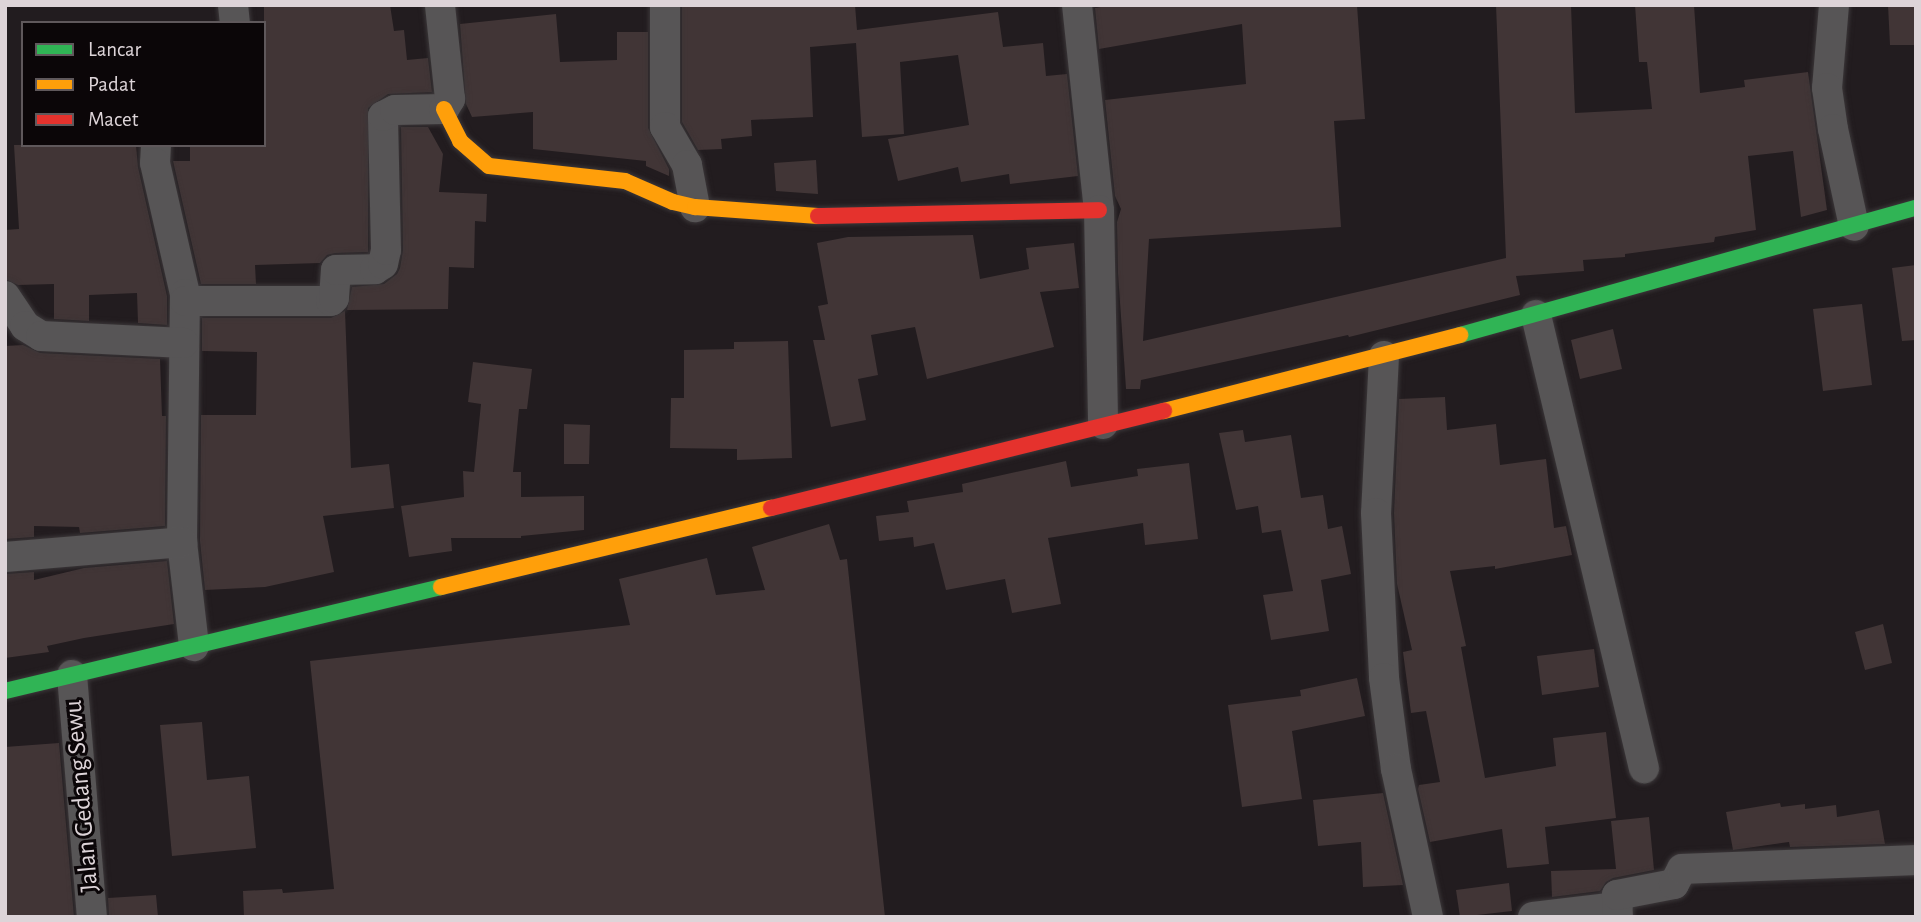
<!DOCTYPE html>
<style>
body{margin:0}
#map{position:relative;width:1921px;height:922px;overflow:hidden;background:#221c1f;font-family:"Alegreya Sans",sans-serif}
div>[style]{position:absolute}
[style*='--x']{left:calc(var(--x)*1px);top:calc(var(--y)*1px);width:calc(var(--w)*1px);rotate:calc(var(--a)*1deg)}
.building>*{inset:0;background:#413536}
.roads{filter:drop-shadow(0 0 2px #3b3739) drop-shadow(0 0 2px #3b3739)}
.street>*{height:30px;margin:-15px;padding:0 15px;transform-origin:15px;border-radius:15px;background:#575556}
.fast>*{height:16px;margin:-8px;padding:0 8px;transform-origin:8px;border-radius:8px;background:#30b455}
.slow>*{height:16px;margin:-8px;padding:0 8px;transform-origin:8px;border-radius:8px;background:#ff9f0a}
.jam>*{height:16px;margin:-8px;padding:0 8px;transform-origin:8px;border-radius:8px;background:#e5322d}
span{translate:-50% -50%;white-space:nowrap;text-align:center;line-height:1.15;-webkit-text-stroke:6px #0b0608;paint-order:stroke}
.street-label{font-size:26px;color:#ddd4d8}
.frame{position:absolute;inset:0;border:7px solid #ddd4d8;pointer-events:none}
.legend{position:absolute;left:21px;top:21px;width:245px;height:126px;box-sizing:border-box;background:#0b0608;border:2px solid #5f585b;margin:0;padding:9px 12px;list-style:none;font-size:21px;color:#ddd4d8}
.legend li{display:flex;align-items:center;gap:14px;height:35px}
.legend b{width:35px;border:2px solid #5f585b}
</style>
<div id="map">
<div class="building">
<div style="clip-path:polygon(264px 5px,390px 5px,394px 31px,404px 30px,407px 60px,428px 58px,432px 92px,388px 94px,368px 108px,368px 252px,335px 253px,327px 255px,320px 263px,255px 265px,256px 284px,201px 284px,173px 161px,190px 161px,190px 145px,264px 145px)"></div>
<div style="clip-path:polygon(682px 5px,855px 5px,857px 30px,998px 12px,1003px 47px,1043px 43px,1046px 76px,1067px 74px,1078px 176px,1010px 184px,1009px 174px,961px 182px,958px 167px,898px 181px,888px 139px,969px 125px,958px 55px,900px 62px,904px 134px,862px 137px,856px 43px,810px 47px,813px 117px,751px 120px,752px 136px,721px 139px,722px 149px,698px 150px,682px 122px)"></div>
<div style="clip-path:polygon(1111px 5px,1357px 5px,1365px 119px,1334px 121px,1341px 227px,1149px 239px,1143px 341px,1506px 258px,1496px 5px,1571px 5px,1575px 113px,1652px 109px,1647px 62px,1639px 62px,1635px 5px,1694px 5px,1700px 93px,1745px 87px,1744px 80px,1808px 72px,1827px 210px,1801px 217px,1793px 151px,1748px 156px,1756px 230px,1715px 237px,1714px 242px,1625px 254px,1625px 257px,1583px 260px,1584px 271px,1516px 276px,1520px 295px,1349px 337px,1348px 335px,1141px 380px,1140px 389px,1126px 389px,1118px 273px,1117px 222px,1121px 209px,1115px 196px,1105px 100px,1246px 84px,1242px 24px,1099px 49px,1095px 8px)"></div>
<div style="clip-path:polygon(1888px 5px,1916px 5px,1916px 45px,1890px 45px)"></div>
<div style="clip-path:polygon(556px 14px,560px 62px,617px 60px,617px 32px,648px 32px,648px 128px,669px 169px,669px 176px,646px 166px,646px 161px,533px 149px,533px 112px,472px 117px,466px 104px,460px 24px)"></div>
<div style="clip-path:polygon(401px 127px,428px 127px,443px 154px,439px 192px,487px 194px,486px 222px,475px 221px,474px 268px,449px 267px,448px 309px,347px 310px,352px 287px,384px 284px,397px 274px,400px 268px,403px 250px)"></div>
<div style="clip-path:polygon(14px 145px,136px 145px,138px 167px,167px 296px,167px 325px,138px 323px,137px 293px,89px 295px,89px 321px,54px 319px,54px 284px,18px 285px,5px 279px,5px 230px,19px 229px)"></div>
<div style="clip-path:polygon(816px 160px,818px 194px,776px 191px,774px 163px)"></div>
<div style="clip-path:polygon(973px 235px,980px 279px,1029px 269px,1026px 248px,1074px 243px,1079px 288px,1040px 292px,1054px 347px,927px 379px,915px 327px,871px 335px,878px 375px,858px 379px,866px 420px,831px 427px,813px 340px,825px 340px,818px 306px,828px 304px,817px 243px,848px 237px)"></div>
<div style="clip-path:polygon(1916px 265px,1916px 340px,1902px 341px,1892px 268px)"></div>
<div style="clip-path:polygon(1862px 304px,1872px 385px,1823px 391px,1813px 309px)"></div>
<div style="clip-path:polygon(345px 311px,351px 468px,389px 464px,394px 508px,323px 516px,334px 572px,265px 587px,205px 590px,200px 541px,201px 415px,256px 415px,257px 352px,202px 351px,202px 318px,331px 318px)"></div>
<div style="clip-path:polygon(1613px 329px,1622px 369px,1580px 379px,1571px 340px)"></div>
<div style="clip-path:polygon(788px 341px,792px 458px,737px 460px,737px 449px,670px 448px,671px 398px,684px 398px,684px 350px,734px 349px,734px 342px)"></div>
<div style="clip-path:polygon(23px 345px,40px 353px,160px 359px,162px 416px,166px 416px,165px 526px,80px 533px,79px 527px,34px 526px,34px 537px,5px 539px,5px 346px)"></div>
<div style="clip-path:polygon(473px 362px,532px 369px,527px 409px,519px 409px,513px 472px,521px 472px,521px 497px,584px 496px,584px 530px,521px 536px,521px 538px,451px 538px,452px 551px,409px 557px,401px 506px,464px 497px,463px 471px,474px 472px,481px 404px,468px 402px)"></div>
<div style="clip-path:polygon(1445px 397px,1447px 430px,1496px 424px,1500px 465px,1546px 459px,1554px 528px,1566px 526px,1572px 555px,1495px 569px,1495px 566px,1450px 571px,1466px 646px,1461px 647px,1485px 778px,1556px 766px,1553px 738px,1606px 732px,1616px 818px,1545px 827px,1549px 864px,1507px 868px,1502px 829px,1430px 842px,1418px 789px,1419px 785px,1440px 782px,1426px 711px,1411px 713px,1403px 652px,1412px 650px,1397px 584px,1394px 513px,1399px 399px)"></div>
<div style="clip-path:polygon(564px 424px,590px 425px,589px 464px,564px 464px)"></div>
<div style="clip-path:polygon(1243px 430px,1245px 442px,1291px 435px,1301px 498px,1323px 495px,1328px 529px,1342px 526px,1351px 574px,1321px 580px,1329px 631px,1271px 640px,1263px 595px,1293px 591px,1281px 530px,1262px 533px,1258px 506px,1236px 510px,1219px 433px)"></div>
<div style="clip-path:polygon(1066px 461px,1071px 487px,1138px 476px,1137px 469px,1189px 463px,1198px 539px,1145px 545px,1143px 523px,1048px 538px,1061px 604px,1012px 613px,1005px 579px,946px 590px,934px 543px,914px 547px,913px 537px,879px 541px,876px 516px,909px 512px,907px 501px,963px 492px,962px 484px)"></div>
<div style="clip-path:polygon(829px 524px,840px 560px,847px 559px,885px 917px,244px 917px,243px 891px,282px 889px,283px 893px,334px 889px,310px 661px,630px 625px,619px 579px,707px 558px,716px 595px,765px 590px,752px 547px)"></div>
<div style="clip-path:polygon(167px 561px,174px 624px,84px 638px,47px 646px,49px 652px,5px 658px,5px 574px,34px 572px,34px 580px,84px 568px)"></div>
<div style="clip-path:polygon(1883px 624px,1892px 663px,1865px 670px,1855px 632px)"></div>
<div style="clip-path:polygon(1594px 649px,1599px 687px,1542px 695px,1537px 656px)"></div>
<div style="clip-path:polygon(1357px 678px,1365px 716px,1292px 731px,1302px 799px,1242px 807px,1228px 705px,1301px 696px,1300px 690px)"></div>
<div style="clip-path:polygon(202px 722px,207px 780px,249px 776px,256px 848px,172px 856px,160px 725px)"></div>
<div style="clip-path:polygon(59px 743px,74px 917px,5px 917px,5px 747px)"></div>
<div style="clip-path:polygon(1383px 793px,1403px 885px,1363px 887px,1361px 842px,1318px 846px,1313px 800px)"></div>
<div style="clip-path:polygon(1780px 803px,1781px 807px,1805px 804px,1805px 809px,1836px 805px,1837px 817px,1879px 810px,1885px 844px,1790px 847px,1789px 842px,1733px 850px,1726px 812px)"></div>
<div style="clip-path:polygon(1649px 817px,1654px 870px,1613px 878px,1606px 882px,1600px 891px,1552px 897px,1551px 871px,1616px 869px,1611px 821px)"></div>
<div style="clip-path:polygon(1509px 883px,1512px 911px,1460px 917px,1456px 890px)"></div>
<div style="clip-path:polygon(156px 895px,158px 917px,109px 917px,108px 898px)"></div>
</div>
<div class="roads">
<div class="street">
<div style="--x:233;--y:5;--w:18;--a:84"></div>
<div style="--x:665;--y:5;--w:122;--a:90"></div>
<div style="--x:665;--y:127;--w:44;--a:59.9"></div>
<div style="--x:687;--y:165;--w:43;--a:79.2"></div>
<div style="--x:1077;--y:5;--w:206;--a:83.9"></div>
<div style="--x:1099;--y:210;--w:214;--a:88.9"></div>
<div style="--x:1834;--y:5;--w:83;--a:94.8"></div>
<div style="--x:1827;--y:88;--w:41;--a:81.7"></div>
<div style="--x:1833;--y:129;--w:99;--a:77.8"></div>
<div style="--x:156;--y:145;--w:18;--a:93"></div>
<div style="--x:155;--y:163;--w:134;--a:77.1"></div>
<div style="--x:185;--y:294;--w:248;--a:90.7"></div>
<div style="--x:182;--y:542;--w:105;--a:83.4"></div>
<div style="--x:5;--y:296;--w:36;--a:56"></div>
<div style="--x:25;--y:326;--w:19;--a:32"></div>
<div style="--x:41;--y:336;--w:143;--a:2.8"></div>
<div style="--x:185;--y:301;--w:146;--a:0"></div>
<div style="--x:331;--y:301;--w:4;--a:-45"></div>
<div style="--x:334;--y:298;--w:28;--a:-86"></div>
<div style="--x:336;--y:270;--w:39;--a:-1"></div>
<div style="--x:375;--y:269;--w:9;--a:-32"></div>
<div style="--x:383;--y:264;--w:14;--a:-78"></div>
<div style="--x:386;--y:250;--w:134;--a:-91.3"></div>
<div style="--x:383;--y:116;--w:13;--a:-27"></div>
<div style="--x:395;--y:110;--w:49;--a:-1.2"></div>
<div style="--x:444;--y:109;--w:12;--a:-59"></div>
<div style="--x:450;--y:99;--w:95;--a:-96.1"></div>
<div style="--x:1536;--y:315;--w:466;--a:76.6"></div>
<div style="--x:1384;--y:356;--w:157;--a:92.9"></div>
<div style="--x:1376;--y:513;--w:165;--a:87.2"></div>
<div style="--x:1384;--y:678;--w:92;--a:82.5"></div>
<div style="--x:1396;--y:769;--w:151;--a:77.8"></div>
<div style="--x:5;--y:557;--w:178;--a:-4.8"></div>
<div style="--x:72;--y:675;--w:243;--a:85.3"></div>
<div style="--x:1533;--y:917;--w:85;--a:-6.8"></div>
<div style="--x:1618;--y:917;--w:22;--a:-93"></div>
<div style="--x:1617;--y:895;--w:58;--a:-10.9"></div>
<div style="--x:1674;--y:884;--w:17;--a:-62"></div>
<div style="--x:1682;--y:869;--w:234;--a:-2.2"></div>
</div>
<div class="fast">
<div style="--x:1460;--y:335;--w:473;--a:-15.6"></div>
<div style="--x:5;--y:691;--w:448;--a:-13.4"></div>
</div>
<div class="slow">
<div style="--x:444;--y:109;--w:36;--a:63"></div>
<div style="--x:460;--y:141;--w:38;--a:41"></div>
<div style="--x:489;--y:166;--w:137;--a:6.3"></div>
<div style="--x:625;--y:181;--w:52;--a:23.6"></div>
<div style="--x:673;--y:202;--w:23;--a:13"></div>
<div style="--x:695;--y:207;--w:123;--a:4.2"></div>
<div style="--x:1164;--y:411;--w:306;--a:-14.4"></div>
<div style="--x:441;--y:587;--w:339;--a:-13.5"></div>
</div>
<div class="jam">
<div style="--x:818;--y:216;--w:281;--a:-1.2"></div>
<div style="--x:771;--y:508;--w:405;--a:-13.9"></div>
</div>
</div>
<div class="street-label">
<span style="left:82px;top:796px;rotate:-95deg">Jalan Gedang Sewu</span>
</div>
<div class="frame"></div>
<ul class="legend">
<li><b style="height:9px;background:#30b455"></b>Lancar</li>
<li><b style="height:9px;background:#ff9f0a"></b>Padat</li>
<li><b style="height:9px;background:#e5322d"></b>Macet</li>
</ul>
</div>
